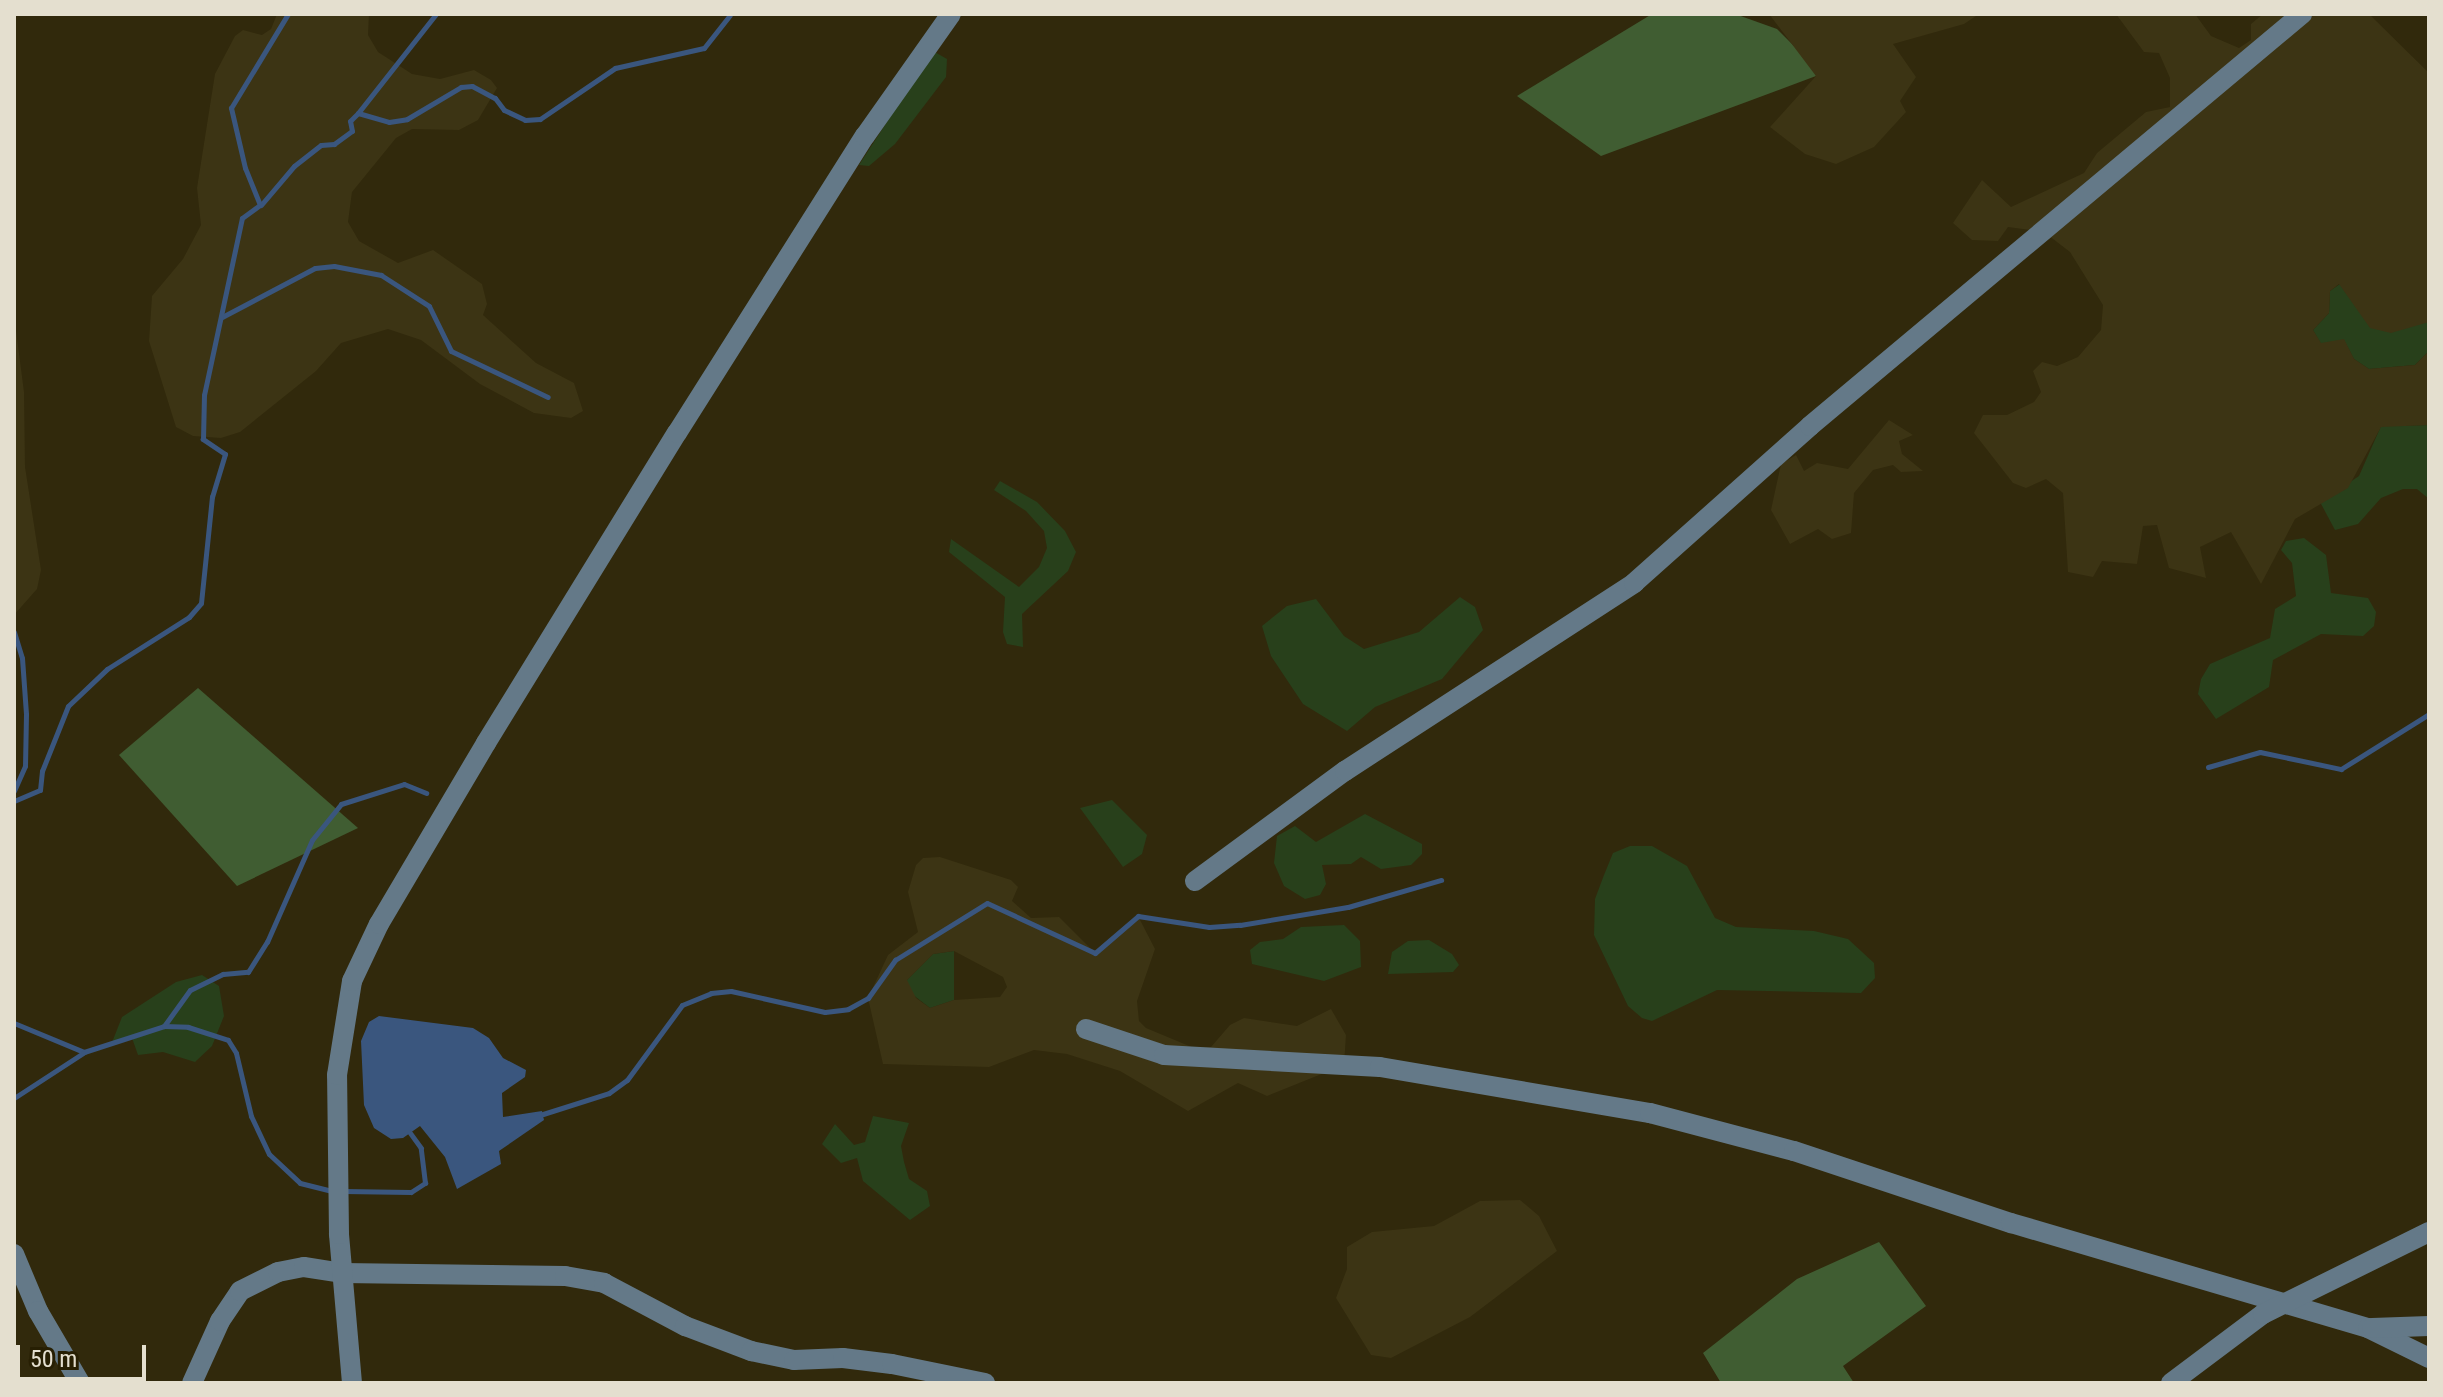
<!DOCTYPE html>
<style>
body{margin:0}
#map{position:relative;width:2443px;height:1397px;overflow:hidden;background:#31290c;font-family:"Roboto Condensed",sans-serif}
div>[style]{position:absolute}
[style*='--x']{left:calc(var(--x)*1px);top:calc(var(--y)*1px);width:calc(var(--w)*1px);rotate:calc(var(--a)*1deg)}
.green>*{inset:0;background:#28401b}
.forest>*{inset:0;background:#405d32}
.sand>*{inset:0;background:#3c3414}
.water>*{inset:0;background:#3a567e}
.stream>*{height:5px;margin:-2.5px;padding:0 2.5px;transform-origin:2.5px;border-radius:2.5px;background:#3a567e}
.minor>*{height:20px;margin:-10px;padding:0 10px;transform-origin:10px;border-radius:10px;background:#647988}
span{translate:-50% -50%;white-space:nowrap;text-align:center;line-height:1.15;-webkit-text-stroke:6px #271f03;paint-order:stroke}
.frame{position:absolute;inset:0;border:16px solid #e4dfcf;pointer-events:none}
.scale{position:absolute;left:16px;top:1345px;width:130px;height:36px;box-sizing:border-box;border:4px solid #e4dfcf;border-top:0;padding-left:10px;font-size:24px;line-height:28px;white-space:nowrap;color:#e4dfcf;-webkit-text-stroke:6px #271f03;paint-order:stroke}
</style>
<div id="map">
<div class="green">
<div style="clip-path:polygon(933px 51px,947px 59px,946px 77px,895px 144px,869px 166px,859px 165px)"></div>
<div style="clip-path:polygon(2340px 284px,2429px 322px,2429px 351px,2415px 365px,2369px 369px,2354px 359px,2344px 340px,2321px 344px,2313px 330px,2329px 313px,2330px 291px)"></div>
<div style="clip-path:polygon(2429px 425px,2429px 499px,2417px 489px,2403px 489px,2381px 498px,2358px 524px,2335px 530px,2320px 502px,2359px 476px,2381px 426px)"></div>
<div style="clip-path:polygon(1000px 481px,1037px 502px,1065px 531px,1076px 552px,1068px 571px,1022px 614px,1023px 647px,1007px 644px,1003px 632px,1005px 597px,949px 552px,951px 539px,1019px 587px,1039px 567px,1047px 548px,1044px 531px,1026px 511px,994px 490px)"></div>
<div style="clip-path:polygon(2304px 538px,2326px 555px,2331px 593px,2368px 598px,2376px 612px,2374px 626px,2363px 636px,2321px 634px,2273px 660px,2269px 687px,2216px 719px,2198px 694px,2201px 679px,2210px 664px,2270px 638px,2275px 609px,2296px 596px,2292px 563px,2281px 550px,2286px 541px)"></div>
<div style="clip-path:polygon(1460px 597px,1475px 607px,1483px 630px,1442px 679px,1375px 707px,1347px 731px,1303px 704px,1271px 656px,1262px 626px,1287px 606px,1316px 599px,1344px 636px,1364px 649px,1419px 632px)"></div>
<div style="clip-path:polygon(1112px 800px,1147px 835px,1142px 854px,1123px 867px,1080px 808px)"></div>
<div style="clip-path:polygon(1365px 814px,1422px 844px,1422px 854px,1411px 865px,1381px 869px,1361px 857px,1351px 864px,1322px 865px,1326px 884px,1320px 895px,1305px 899px,1284px 886px,1274px 863px,1277px 836px,1295px 826px,1316px 842px)"></div>
<div style="clip-path:polygon(1630px 846px,1652px 846px,1687px 866px,1715px 918px,1736px 927px,1814px 931px,1848px 939px,1874px 963px,1875px 978px,1861px 993px,1717px 990px,1652px 1021px,1642px 1018px,1628px 1006px,1594px 935px,1595px 899px,1604px 875px,1613px 853px)"></div>
<div style="clip-path:polygon(1344px 925px,1360px 941px,1361px 967px,1324px 981px,1252px 964px,1250px 950px,1260px 942px,1283px 939px,1301px 927px)"></div>
<div style="clip-path:polygon(1429px 940px,1452px 954px,1459px 965px,1453px 972px,1388px 974px,1392px 952px,1408px 941px)"></div>
<div style="clip-path:polygon(954px 951px,954px 1000px,930px 1008px,908px 991px,907px 980px,933px 954px)"></div>
<div style="clip-path:polygon(202px 975px,219px 986px,224px 1016px,212px 1046px,195px 1062px,163px 1052px,138px 1055px,132px 1038px,111px 1045px,122px 1017px,176px 982px)"></div>
<div style="clip-path:polygon(873px 1116px,909px 1123px,901px 1146px,904px 1162px,909px 1179px,927px 1191px,930px 1206px,910px 1220px,863px 1181px,857px 1158px,841px 1163px,822px 1144px,835px 1124px,854px 1145px,865px 1142px)"></div>
</div>
<div class="forest">
<div style="clip-path:polygon(1652px 14px,1735px 14px,1777px 29px,1811px 63px,1816px 76px,1601px 156px,1517px 96px)"></div>
<div style="clip-path:polygon(198px 688px,358px 828px,237px 886px,119px 755px)"></div>
<div style="clip-path:polygon(1879px 1242px,1926px 1306px,1843px 1366px,1854px 1383px,1721px 1383px,1703px 1353px,1797px 1279px)"></div>
</div>
<div class="sand">
<div style="clip-path:polygon(277px 14px,369px 14px,368px 35px,378px 52px,412px 74px,440px 79px,474px 70px,491px 80px,497px 88px,478px 120px,459px 130px,412px 129px,396px 138px,352px 192px,348px 222px,359px 241px,398px 263px,433px 250px,482px 284px,487px 304px,483px 315px,536px 363px,574px 383px,583px 411px,571px 418px,534px 413px,480px 384px,421px 340px,388px 329px,341px 343px,316px 371px,240px 432px,221px 438px,193px 436px,176px 427px,149px 341px,152px 296px,183px 259px,201px 225px,197px 188px,215px 74px,235px 36px,243px 30px,262px 35px,271px 29px)"></div>
<div style="clip-path:polygon(1769px 14px,1979px 14px,1964px 24px,1893px 44px,1916px 77px,1900px 101px,1906px 112px,1874px 147px,1836px 164px,1805px 154px,1770px 127px,1816px 76px)"></div>
<div style="clip-path:polygon(2116px 14px,2195px 14px,2211px 36px,2239px 48px,2251px 40px,2251px 24px,2263px 14px,2369px 14px,2429px 73px,2429px 322px,2391px 333px,2370px 328px,2339px 284px,2330px 291px,2329px 313px,2313px 330px,2321px 343px,2344px 339px,2354px 359px,2369px 369px,2415px 365px,2429px 351px,2429px 425px,2381px 427px,2348px 488px,2295px 519px,2261px 584px,2231px 532px,2200px 547px,2206px 578px,2169px 568px,2157px 525px,2143px 526px,2137px 564px,2102px 561px,2093px 577px,2068px 572px,2063px 493px,2046px 479px,2026px 488px,2013px 483px,1974px 433px,1983px 415px,2007px 415px,2034px 402px,2041px 392px,2033px 371px,2042px 362px,2057px 366px,2078px 357px,2101px 330px,2103px 305px,2070px 252px,2044px 232px,2008px 227px,1998px 241px,1972px 240px,1953px 223px,1982px 180px,2011px 207px,2084px 173px,2097px 153px,2146px 112px,2170px 107px,2170px 78px,2159px 53px,2144px 52px)"></div>
<div style="clip-path:polygon(14px 315px,24px 392px,25px 467px,41px 570px,37px 589px,14px 615px)"></div>
<div style="clip-path:polygon(1889px 420px,1913px 435px,1899px 441px,1902px 454px,1923px 471px,1901px 472px,1893px 465px,1873px 470px,1854px 493px,1851px 533px,1832px 539px,1818px 529px,1790px 544px,1771px 510px,1781px 464px,1796px 455px,1804px 471px,1817px 463px,1848px 469px)"></div>
<div style="clip-path:polygon(evenodd,940px 857px,1011px 880px,1018px 887px,1012px 901px,1031px 918px,1059px 917px,1095px 953px,1138px 916px,1155px 949px,1137px 1001px,1139px 1021px,1146px 1028px,1194px 1048px,1211px 1047px,1230px 1025px,1244px 1018px,1297px 1026px,1331px 1009px,1346px 1035px,1344px 1065px,1267px 1096px,1238px 1083px,1188px 1111px,1120px 1071px,1067px 1054px,1034px 1050px,989px 1067px,883px 1064px,868px 998px,888px 955px,918px 932px,908px 892px,916px 865px,923px 858px,940px 857px,954px 951px,1003px 977px,1007px 987px,1000px 997px,954px 1000px,930px 1008px,916px 998px,907px 980px,933px 954px,954px 951px)"></div>
<div style="clip-path:polygon(1520px 1200px,1539px 1216px,1557px 1251px,1470px 1317px,1391px 1358px,1371px 1355px,1336px 1298px,1347px 1269px,1347px 1247px,1372px 1232px,1434px 1226px,1480px 1201px)"></div>
</div>
<div class="water">
<div style="clip-path:polygon(379px 1016px,473px 1028px,489px 1038px,503px 1058px,526px 1070px,525px 1077px,502px 1093px,503px 1117px,542px 1111px,544px 1120px,499px 1151px,501px 1164px,457px 1189px,445px 1157px,420px 1126px,403px 1138px,391px 1139px,374px 1128px,364px 1105px,361px 1041px,369px 1022px)"></div>
</div>
<div class="stream">
<div style="--x:358;--y:113;--w:126;--a:-51.8"></div>
<div style="--x:261;--y:205;--w:51;--a:-49.8"></div>
<div style="--x:294;--y:166;--w:34;--a:-38"></div>
<div style="--x:321;--y:145;--w:13;--a:-4"></div>
<div style="--x:334;--y:144;--w:22;--a:-36"></div>
<div style="--x:352;--y:131;--w:10;--a:-101"></div>
<div style="--x:350;--y:121;--w:11;--a:-45"></div>
<div style="--x:358;--y:113;--w:32;--a:16"></div>
<div style="--x:389;--y:122;--w:18;--a:-9"></div>
<div style="--x:407;--y:119;--w:63;--a:-30.7"></div>
<div style="--x:461;--y:87;--w:11;--a:-5"></div>
<div style="--x:472;--y:86;--w:26;--a:28"></div>
<div style="--x:495;--y:98;--w:15;--a:53"></div>
<div style="--x:504;--y:110;--w:23;--a:25"></div>
<div style="--x:525;--y:120;--w:15;--a:-4"></div>
<div style="--x:540;--y:119;--w:91;--a:-34.2"></div>
<div style="--x:615;--y:68;--w:91;--a:-12.7"></div>
<div style="--x:704;--y:48;--w:42;--a:-51.8"></div>
<div style="--x:222;--y:317;--w:105;--a:-27.8"></div>
<div style="--x:315;--y:268;--w:19;--a:-6"></div>
<div style="--x:334;--y:266;--w:48;--a:10.8"></div>
<div style="--x:381;--y:275;--w:57;--a:32.9"></div>
<div style="--x:429;--y:306;--w:50;--a:63.9"></div>
<div style="--x:451;--y:351;--w:107;--a:25.4"></div>
<div style="--x:14;--y:632;--w:27;--a:73"></div>
<div style="--x:22;--y:658;--w:56;--a:85.9"></div>
<div style="--x:26;--y:714;--w:52;--a:91.1"></div>
<div style="--x:25;--y:766;--w:27;--a:114"></div>
<div style="--x:2208;--y:767;--w:54;--a:-16.1"></div>
<div style="--x:2260;--y:752;--w:83;--a:11.9"></div>
<div style="--x:2341;--y:769;--w:104;--a:-32"></div>
<div style="--x:14;--y:801;--w:28;--a:-23"></div>
<div style="--x:40;--y:790;--w:19;--a:-84"></div>
<div style="--x:42;--y:771;--w:70;--a:-68.2"></div>
<div style="--x:68;--y:706;--w:54;--a:-43.5"></div>
<div style="--x:107;--y:669;--w:97;--a:-32.4"></div>
<div style="--x:189;--y:617;--w:18;--a:-49"></div>
<div style="--x:201;--y:603;--w:107;--a:-84.1"></div>
<div style="--x:212;--y:497;--w:45;--a:-73.2"></div>
<div style="--x:225;--y:454;--w:27;--a:-146"></div>
<div style="--x:203;--y:439;--w:44;--a:-88.7"></div>
<div style="--x:204;--y:395;--w:181;--a:-77.9"></div>
<div style="--x:242;--y:218;--w:22;--a:-36"></div>
<div style="--x:260;--y:205;--w:40;--a:-112"></div>
<div style="--x:245;--y:168;--w:62;--a:-103.1"></div>
<div style="--x:231;--y:108;--w:110;--a:-58.8"></div>
<div style="--x:14;--y:1023;--w:76;--a:22.5"></div>
<div style="--x:84;--y:1052;--w:84;--a:-18"></div>
<div style="--x:164;--y:1026;--w:44;--a:-54.2"></div>
<div style="--x:190;--y:990;--w:37;--a:-26"></div>
<div style="--x:223;--y:974;--w:25;--a:-5"></div>
<div style="--x:248;--y:972;--w:36;--a:-58"></div>
<div style="--x:267;--y:942;--w:111;--a:-66.2"></div>
<div style="--x:312;--y:840;--w:46;--a:-51.1"></div>
<div style="--x:341;--y:804;--w:66;--a:-17.6"></div>
<div style="--x:404;--y:784;--w:24;--a:22"></div>
<div style="--x:164;--y:1026;--w:24;--a:2"></div>
<div style="--x:188;--y:1027;--w:42;--a:18"></div>
<div style="--x:228;--y:1040;--w:15;--a:58"></div>
<div style="--x:236;--y:1053;--w:65;--a:76.6"></div>
<div style="--x:251;--y:1116;--w:42;--a:64.7"></div>
<div style="--x:269;--y:1154;--w:42;--a:43.1"></div>
<div style="--x:300;--y:1183;--w:34;--a:14"></div>
<div style="--x:14;--y:1098;--w:82;--a:-33.1"></div>
<div style="--x:543;--y:1114;--w:69;--a:-17.7"></div>
<div style="--x:609;--y:1093;--w:22;--a:-36"></div>
<div style="--x:627;--y:1080;--w:93;--a:-53.7"></div>
<div style="--x:682;--y:1005;--w:31;--a:-22"></div>
<div style="--x:711;--y:993;--w:20;--a:-6"></div>
<div style="--x:731;--y:991;--w:96;--a:12.6"></div>
<div style="--x:825;--y:1012;--w:23;--a:-7"></div>
<div style="--x:848;--y:1009;--w:23;--a:-29"></div>
<div style="--x:868;--y:998;--w:47;--a:-54.6"></div>
<div style="--x:895;--y:960;--w:108;--a:-31.8"></div>
<div style="--x:987;--y:903;--w:119;--a:24.8"></div>
<div style="--x:1095;--y:953;--w:57;--a:-40.7"></div>
<div style="--x:1138;--y:916;--w:72;--a:8.8"></div>
<div style="--x:1209;--y:927;--w:31;--a:-4"></div>
<div style="--x:1240;--y:925;--w:109;--a:-9.5"></div>
<div style="--x:1348;--y:907;--w:97;--a:-16.2"></div>
<div style="--x:343;--y:1191;--w:68;--a:0.8"></div>
<div style="--x:411;--y:1192;--w:17;--a:-33"></div>
<div style="--x:425;--y:1183;--w:35;--a:-97"></div>
<div style="--x:421;--y:1148;--w:19;--a:-126"></div>
</div>
<div class="minor">
<div style="--x:1195;--y:881;--w:186;--a:-36.3"></div>
<div style="--x:1345;--y:771;--w:345;--a:-33"></div>
<div style="--x:1634;--y:583;--w:236;--a:-41.7"></div>
<div style="--x:1810;--y:426;--w:642;--a:-39.94"></div>
<div style="--x:1086;--y:1029;--w:82;--a:18.4"></div>
<div style="--x:1164;--y:1055;--w:216;--a:3.2"></div>
<div style="--x:1380;--y:1067;--w:274;--a:9.7"></div>
<div style="--x:1650;--y:1113;--w:149;--a:14.8"></div>
<div style="--x:1794;--y:1151;--w:229;--a:18.4"></div>
<div style="--x:2011;--y:1223;--w:372;--a:16.4"></div>
<div style="--x:2368;--y:1328;--w:68;--a:26.2"></div>
<div style="--x:14;--y:1254;--w:62;--a:67.2"></div>
<div style="--x:38;--y:1311;--w:83;--a:59.7"></div>
<div style="--x:2372;--y:1328;--w:57;--a:-2"></div>
<div style="--x:192;--y:1383;--w:68;--a:-65.7"></div>
<div style="--x:220;--y:1321;--w:36;--a:-56"></div>
<div style="--x:240;--y:1291;--w:42;--a:-26.6"></div>
<div style="--x:278;--y:1272;--w:26;--a:-11"></div>
<div style="--x:304;--y:1267;--w:38;--a:9"></div>
<div style="--x:342;--y:1273;--w:223;--a:0.8"></div>
<div style="--x:565;--y:1276;--w:40;--a:10"></div>
<div style="--x:604;--y:1283;--w:92;--a:28"></div>
<div style="--x:685;--y:1326;--w:71;--a:20.7"></div>
<div style="--x:751;--y:1351;--w:44;--a:11.8"></div>
<div style="--x:794;--y:1360;--w:49;--a:-2.3"></div>
<div style="--x:843;--y:1358;--w:49;--a:7"></div>
<div style="--x:892;--y:1364;--w:95;--a:11.5"></div>
<div style="--x:352;--y:1383;--w:150;--a:-95"></div>
<div style="--x:339;--y:1234;--w:159;--a:-90.7"></div>
<div style="--x:337;--y:1075;--w:95;--a:-80.9"></div>
<div style="--x:352;--y:981;--w:63;--a:-64.7"></div>
<div style="--x:379;--y:924;--w:210;--a:-59.4"></div>
<div style="--x:486;--y:743;--w:364;--a:-58.4"></div>
<div style="--x:677;--y:433;--w:352;--a:-57.7"></div>
<div style="--x:865;--y:136;--w:149;--a:-54.8"></div>
<div style="--x:2171;--y:1383;--w:115;--a:-36.9"></div>
<div style="--x:2263;--y:1314;--w:185;--a:-26.3"></div>
</div>
<div class="frame"></div>
<div class="scale">50 m</div>
</div>
